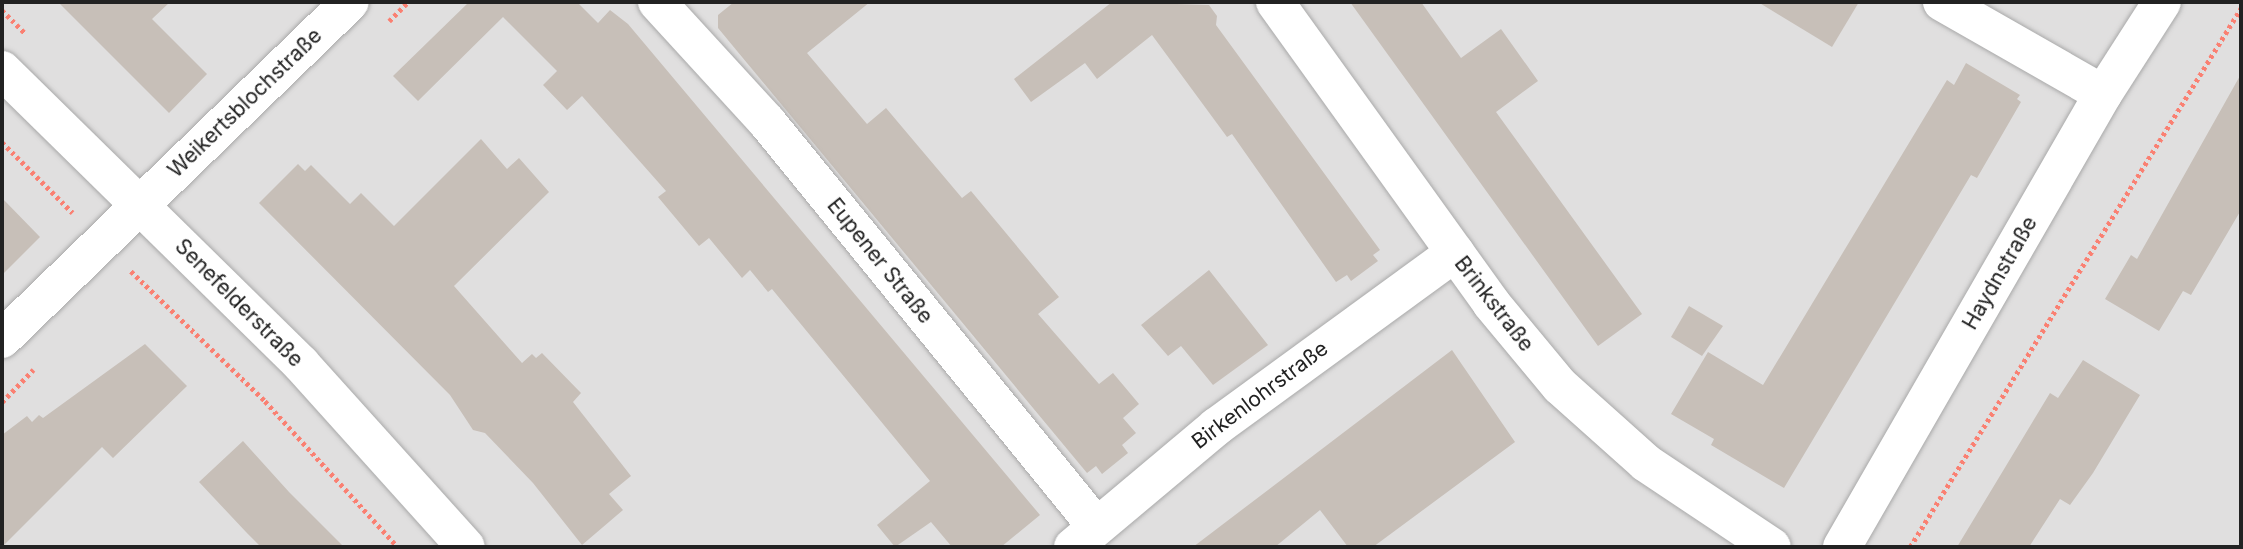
<!DOCTYPE html>
<meta charset="utf-8">
<style>
body{margin:0}
#map{position:relative;width:2243px;height:549px;overflow:hidden;background:#f2efe9;font-family:Inter,sans-serif}
div>[style]{position:absolute}
[style*='--x']{left:calc(var(--x)*1px);top:calc(var(--y)*1px);width:calc(var(--w)*1px);rotate:calc(var(--a)*1deg)}
.residential>*{inset:0;background:#e0dfdf}
.building>*{inset:0;background:#c7bfb8}
.path>*{height:4.5px;margin-top:-2.25px;transform-origin:0;background:repeating-linear-gradient(90deg,#fa8072 0 3.5px,transparent 0 7px)}
.roads{filter:drop-shadow(0 0 2px #a9a9a9) drop-shadow(0 0 2px #a9a9a9)}
.minor>*{height:38px;margin:-19px;padding:0 19px;transform-origin:19px;border-radius:19px;background:#fff}
span{translate:-50% -50%;white-space:nowrap;text-align:center;line-height:1.15;-webkit-text-stroke:5px #fff;paint-order:stroke}
.street-label{font-size:21px;color:#222}
.frame{position:absolute;inset:0;border:4px solid #222;pointer-events:none}
</style>
<div id="map">
<div class="residential">
<div style="clip-path:polygon(2px 2px,2241px 2px,2241px 547px,2px 547px)"></div>
</div>
<div class="building">
<div style="clip-path:polygon(58px 2px,170px 2px,152px 19px,207px 74px,169px 113px)"></div>
<div style="clip-path:polygon(469px 2px,577px 2px,598px 23px,610px 10px,628px 24px,1040px 515px,1001px 547px,952px 547px,931px 522px,895px 547px,877px 525px,930px 481px,772px 289px,768px 292px,750px 270px,742px 278px,709px 238px,699px 246px,658px 197px,666px 191px,582px 96px,567px 110px,543px 85px,557px 71px,503px 17px,418px 101px,393px 76px)"></div>
<div style="clip-path:polygon(734px 2px,870px 2px,807px 53px,867px 124px,886px 108px,962px 198px,971px 191px,1059px 297px,1038px 314px,1099px 384px,1113px 373px,1139px 404px,1123px 418px,1136px 433px,1122px 445px,1128px 453px,1102px 474px,1096px 466px,1087px 473px,718px 28px,718px 15px)"></div>
<div style="clip-path:polygon(1112px 2px,1209px 5px,1217px 16px,1216px 25px,1380px 250px,1373px 255px,1378px 261px,1351px 281px,1347px 275px,1336px 282px,1232px 134px,1227px 137px,1152px 35px,1097px 79px,1085px 63px,1031px 102px,1014px 79px)"></div>
<div style="clip-path:polygon(1350px 2px,1421px 2px,1461px 58px,1501px 29px,1538px 81px,1496px 112px,1642px 314px,1598px 346px)"></div>
<div style="clip-path:polygon(1758px 2px,1859px 2px,1832px 47px)"></div>
<div style="clip-path:polygon(1966px 63px,2020px 95px,2017px 99px,2021px 102px,1977px 178px,1971px 175px,1784px 488px,1711px 445px,1714px 439px,1671px 414px,1708px 352px,1763px 385px,1947px 80px,1954px 85px)"></div>
<div style="clip-path:polygon(2241px 74px,2241px 210px,2191px 295px,2183px 291px,2159px 331px,2105px 299px,2131px 255px,2137px 259px)"></div>
<div style="clip-path:polygon(481px 139px,507px 169px,519px 158px,549px 192px,454px 286px,522px 363px,532px 354px,536px 358px,542px 353px,581px 393px,573px 402px,631px 476px,609px 494px,623px 510px,582px 545px,533px 483px,485px 433px,473px 430px,450px 395px,259px 203px,298px 164px,305px 171px,311px 165px,350px 204px,361px 193px,394px 226px)"></div>
<div style="clip-path:polygon(2px 198px,40px 237px,2px 275px)"></div>
<div style="clip-path:polygon(1209px 270px,1268px 345px,1213px 385px,1181px 346px,1168px 356px,1141px 325px)"></div>
<div style="clip-path:polygon(1689px 306px,1723px 326px,1702px 356px,1671px 337px)"></div>
<div style="clip-path:polygon(145px 344px,187px 386px,113px 458px,102px 447px,2px 547px,2px 435px,27px 416px,32px 422px,39px 415px,43px 418px)"></div>
<div style="clip-path:polygon(1452px 350px,1515px 442px,1373px 547px,1348px 547px,1320px 510px,1275px 547px,1193px 547px)"></div>
<div style="clip-path:polygon(2083px 360px,2140px 395px,2093px 473px,2070px 505px,2060px 499px,2029px 547px,1957px 547px,2050px 393px,2058px 398px)"></div>
<div style="clip-path:polygon(243px 441px,289px 492px,344px 547px,261px 547px,246px 532px,199px 482px)"></div>
</div>
<div class="path">
<div style="--x:2;--y:10;--w:34;--a:45"></div>
<div style="--x:389;--y:21;--w:27;--a:-45"></div>
<div style="--x:2;--y:142;--w:100;--a:45"></div>
<div style="--x:131;--y:271;--w:187;--a:44.1"></div>
<div style="--x:265;--y:401;--w:197;--a:47.7"></div>
<div style="--x:2;--y:402;--w:45;--a:-45.9"></div>
<div style="--x:1910;--y:547;--w:633;--a:-58.45"></div>
</div>
<div class="roads">
<div class="minor">
<div style="--x:657;--y:2;--w:163;--a:47.5"></div>
<div style="--x:767;--y:122;--w:521;--a:50.84"></div>
<div style="--x:1275;--y:2;--w:370;--a:54.3"></div>
<div style="--x:1491;--y:303;--w:108;--a:50.3"></div>
<div style="--x:1560;--y:386;--w:115;--a:41.8"></div>
<div style="--x:1646;--y:463;--w:151;--a:33.7"></div>
<div style="--x:1942;--y:2;--w:185;--a:29.7"></div>
<div style="--x:2;--y:70;--w:419;--a:44.5"></div>
<div style="--x:301;--y:364;--w:246;--a:48"></div>
<div style="--x:2;--y:339;--w:484;--a:-44.1"></div>
<div style="--x:1073;--y:547;--w:187;--a:-40"></div>
<div style="--x:1216;--y:427;--w:296;--a:-36.1"></div>
<div style="--x:1842;--y:547;--w:523;--a:-60.05"></div>
<div style="--x:2103;--y:94;--w:109;--a:-57.3"></div>
</div>
</div>
<div class="street-label">
<span style="left:245px;top:103px;rotate:-44deg">Weikertsblochstraße</span>
<span style="left:880px;top:261px;rotate:51deg">Eupener Straße</span>
<span style="left:2000px;top:273px;rotate:-60deg">Haydnstraße</span>
<span style="left:239px;top:303px;rotate:45deg">Senefelderstraße</span>
<span style="left:1494px;top:304px;rotate:52deg">Brinkstraße</span>
<span style="left:1260px;top:395px;rotate:-37deg">Birkenlohrstraße</span>
</div>
<div class="frame"></div>
</div>
